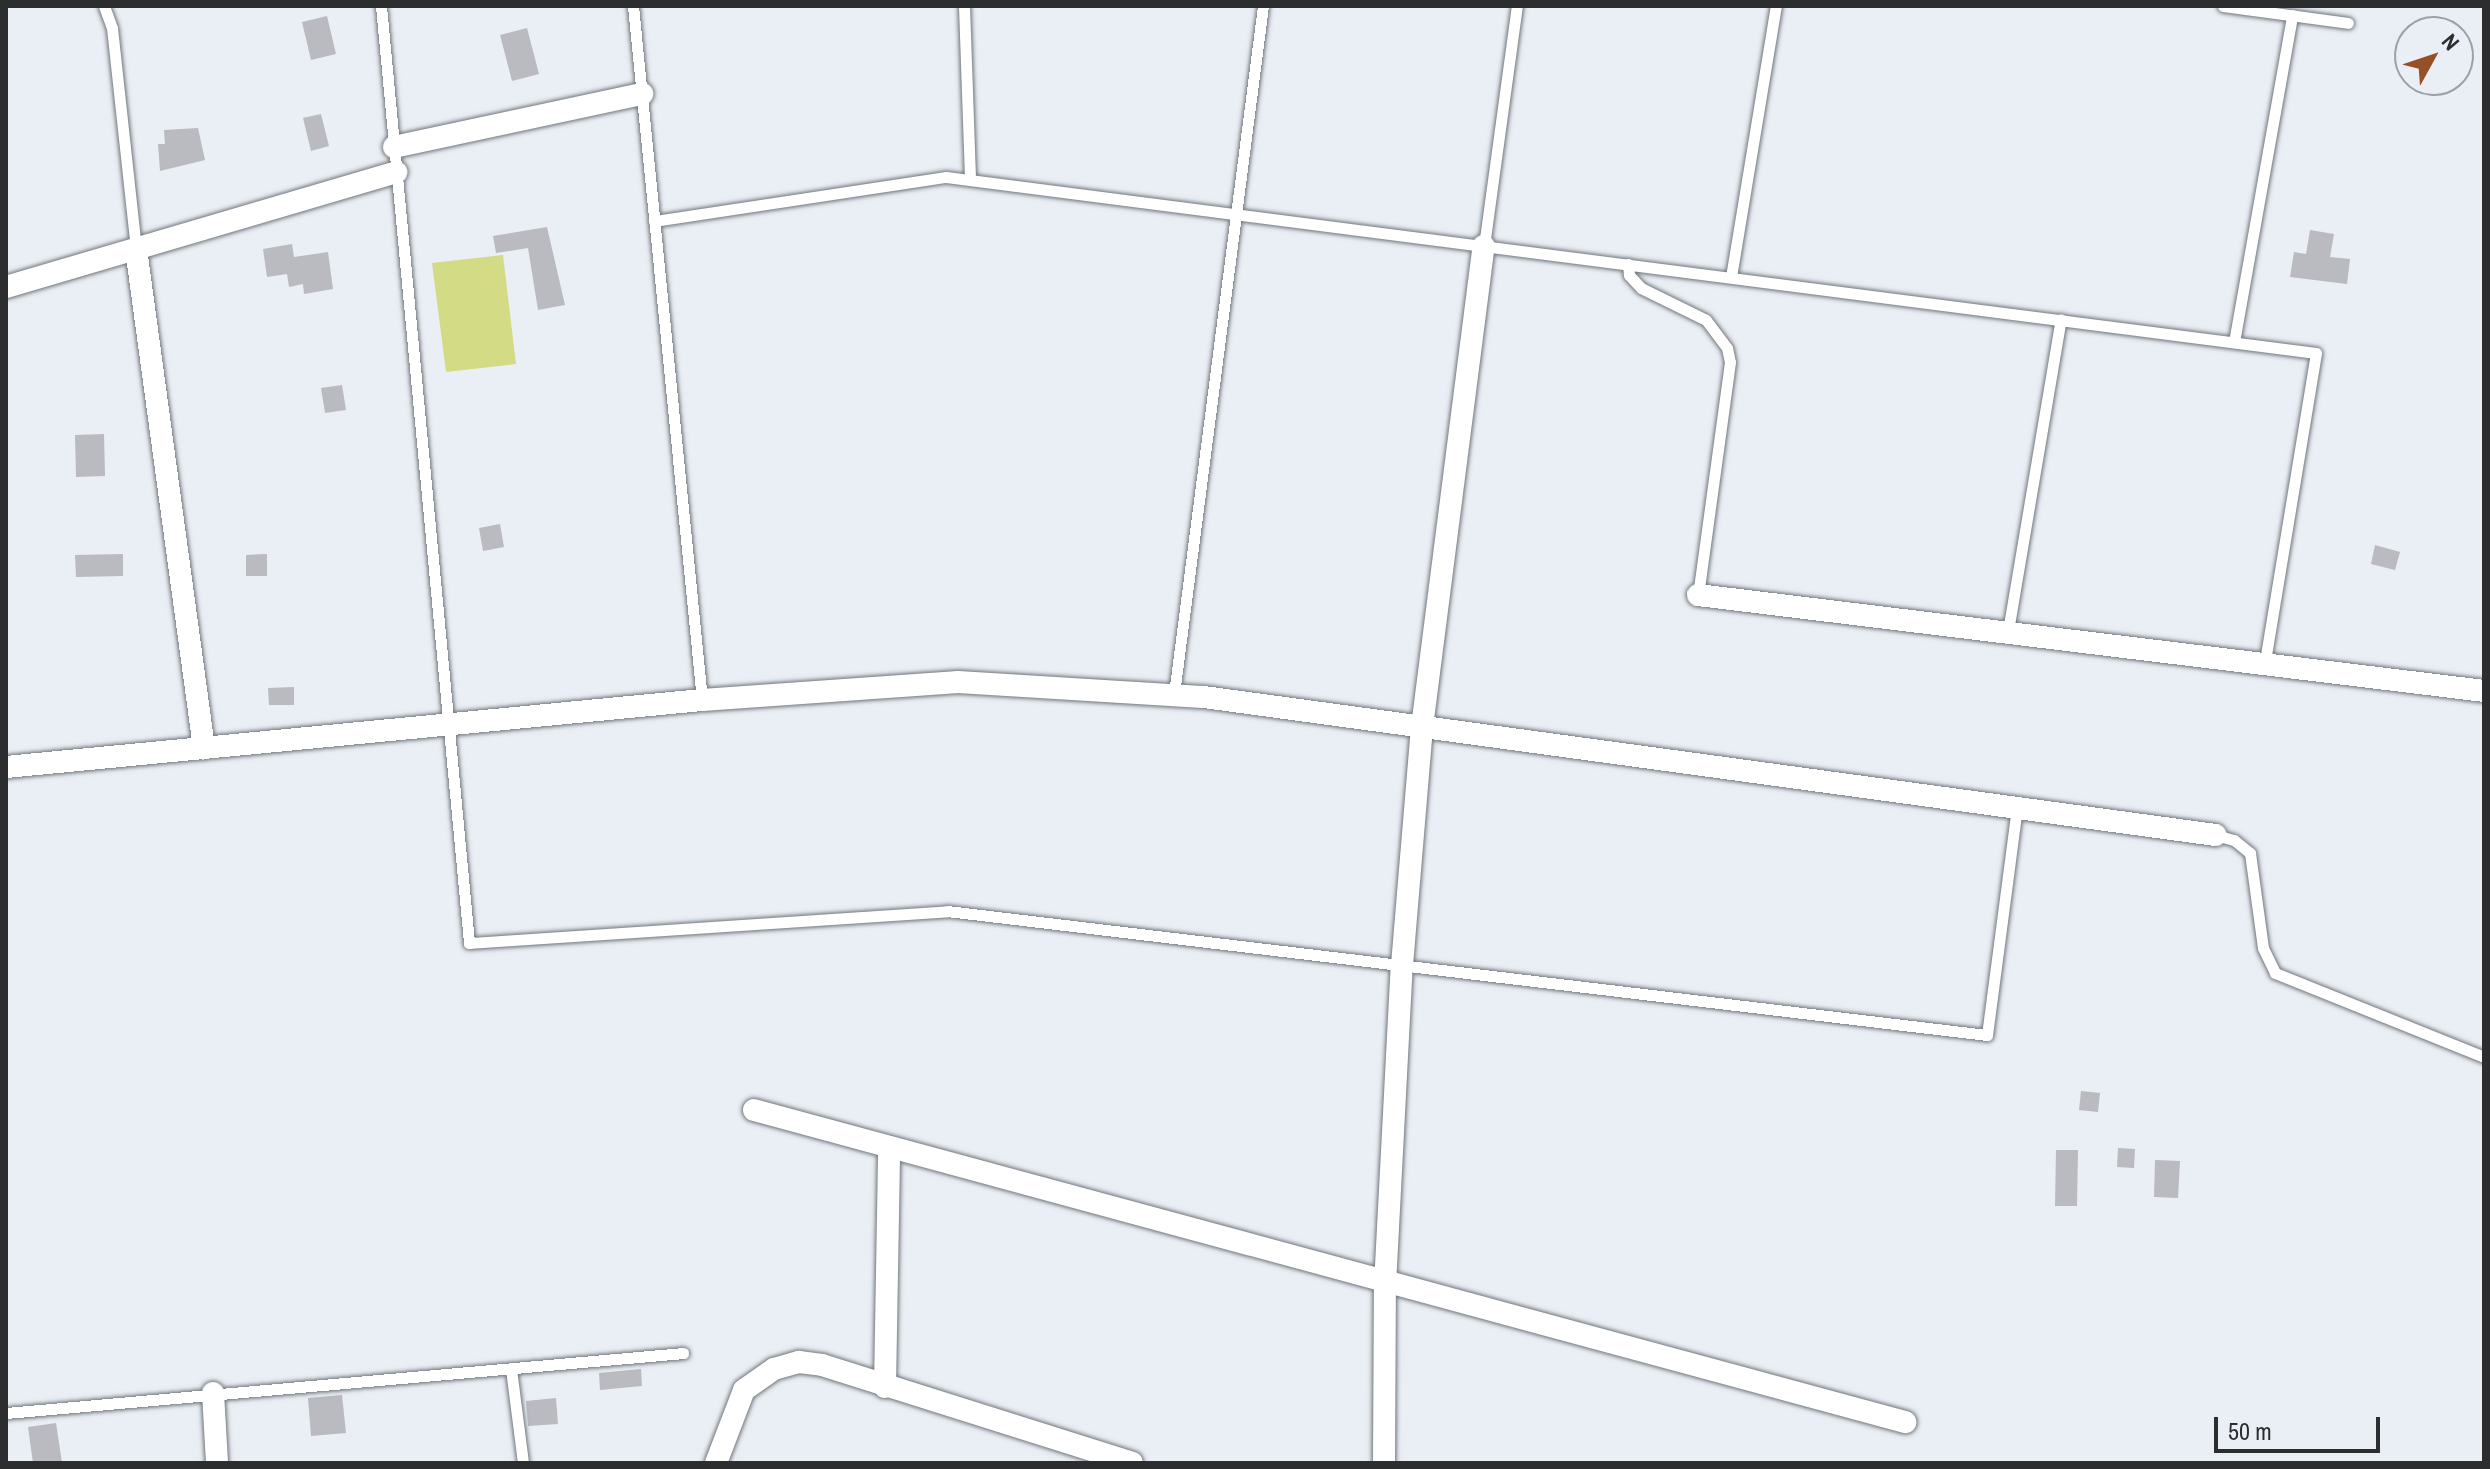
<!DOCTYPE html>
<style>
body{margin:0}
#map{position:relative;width:2490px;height:1469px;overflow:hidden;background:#e9eff5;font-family:"Archivo Narrow",sans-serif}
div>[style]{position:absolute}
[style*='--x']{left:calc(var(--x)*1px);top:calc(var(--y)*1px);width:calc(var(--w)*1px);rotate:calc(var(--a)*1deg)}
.green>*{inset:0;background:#d4db85}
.building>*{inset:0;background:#babac1}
.roads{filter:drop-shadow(0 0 2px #71767b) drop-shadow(0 0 2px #71767b)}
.service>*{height:11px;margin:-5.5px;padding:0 5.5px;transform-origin:5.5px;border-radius:5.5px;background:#fff}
.minor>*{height:22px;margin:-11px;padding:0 11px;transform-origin:11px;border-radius:11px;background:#fff}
span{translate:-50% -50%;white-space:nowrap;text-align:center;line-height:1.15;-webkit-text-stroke:6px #e9eff5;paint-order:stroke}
.frame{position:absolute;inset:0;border:8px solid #2b2d2f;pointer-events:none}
.north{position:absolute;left:2394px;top:16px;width:80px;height:80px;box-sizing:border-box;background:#e9eff5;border:2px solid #9da1a6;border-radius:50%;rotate:50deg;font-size:22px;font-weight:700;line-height:32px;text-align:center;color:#2b2d2f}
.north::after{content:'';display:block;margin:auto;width:28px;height:36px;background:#965028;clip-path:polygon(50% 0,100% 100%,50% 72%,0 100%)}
.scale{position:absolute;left:2214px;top:1417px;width:166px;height:36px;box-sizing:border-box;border:4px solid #2b2d2f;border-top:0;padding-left:10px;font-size:24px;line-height:28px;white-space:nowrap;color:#2b2d2f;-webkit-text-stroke:6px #e9eff5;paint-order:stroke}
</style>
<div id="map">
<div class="green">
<div style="clip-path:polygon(503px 255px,516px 364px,446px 372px,432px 263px)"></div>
</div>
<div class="building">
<div style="clip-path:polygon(327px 16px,336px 54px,311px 60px,302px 22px)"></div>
<div style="clip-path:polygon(527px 28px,539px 74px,512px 81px,500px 35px)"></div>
<div style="clip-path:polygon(321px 114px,329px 146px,311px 151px,303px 118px)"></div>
<div style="clip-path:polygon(198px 128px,205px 160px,160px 171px,158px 144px,165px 144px,164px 130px)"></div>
<div style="clip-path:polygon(547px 227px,565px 305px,538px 310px,528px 248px,496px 253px,493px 236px)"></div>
<div style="clip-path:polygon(2310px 230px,2334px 234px,2330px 257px,2350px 259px,2347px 284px,2290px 277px,2294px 252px,2306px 254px)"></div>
<div style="clip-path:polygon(292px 244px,294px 257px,328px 252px,333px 289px,304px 294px,303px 284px,289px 287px,287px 274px,267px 277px,263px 249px)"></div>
<div style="clip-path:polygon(342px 385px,346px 410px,325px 413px,321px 388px)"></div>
<div style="clip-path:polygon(104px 434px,105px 476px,76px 477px,75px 435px)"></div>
<div style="clip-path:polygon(500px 524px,504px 547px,483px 551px,479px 528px)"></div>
<div style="clip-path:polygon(2375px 545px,2400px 552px,2395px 570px,2371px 564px)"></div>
<div style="clip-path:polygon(123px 554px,123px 576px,76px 577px,75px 555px)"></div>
<div style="clip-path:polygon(267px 554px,267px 576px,246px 576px,246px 555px)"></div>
<div style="clip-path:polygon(294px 687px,294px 705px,269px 705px,268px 688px)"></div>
<div style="clip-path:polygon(2081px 1091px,2100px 1093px,2098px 1112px,2079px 1110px)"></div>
<div style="clip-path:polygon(2118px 1148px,2135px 1149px,2134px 1168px,2117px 1167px)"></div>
<div style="clip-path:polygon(2056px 1150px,2078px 1150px,2077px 1206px,2055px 1206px)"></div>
<div style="clip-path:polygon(2155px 1160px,2180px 1161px,2178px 1198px,2154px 1197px)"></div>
<div style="clip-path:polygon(641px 1369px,642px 1386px,600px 1390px,599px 1373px)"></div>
<div style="clip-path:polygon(342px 1395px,346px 1433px,311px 1436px,308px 1398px)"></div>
<div style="clip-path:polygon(556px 1398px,558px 1424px,528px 1426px,526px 1401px)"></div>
<div style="clip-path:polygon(56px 1423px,62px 1463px,33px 1463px,28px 1427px)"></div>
</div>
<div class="roads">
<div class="service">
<div style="--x:104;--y:6;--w:23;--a:70"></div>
<div style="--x:112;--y:28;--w:222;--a:83.8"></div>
<div style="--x:381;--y:6;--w:941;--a:84.63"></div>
<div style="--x:469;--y:943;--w:479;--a:-3.8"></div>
<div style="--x:947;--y:911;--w:1047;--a:6.8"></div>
<div style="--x:1987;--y:1035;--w:229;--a:-82.5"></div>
<div style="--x:633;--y:6;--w:697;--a:84.32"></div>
<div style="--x:964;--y:6;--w:174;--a:88"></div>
<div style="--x:2223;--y:6;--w:126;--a:7.7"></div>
<div style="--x:654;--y:221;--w:295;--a:-8.6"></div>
<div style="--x:946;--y:177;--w:1381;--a:7.32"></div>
<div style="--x:2316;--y:353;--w:312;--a:99.4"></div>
<div style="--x:1484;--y:246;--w:242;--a:-82.2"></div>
<div style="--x:1628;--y:264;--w:11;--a:85"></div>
<div style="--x:1629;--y:275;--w:18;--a:47"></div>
<div style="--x:1641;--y:288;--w:72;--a:26.2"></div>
<div style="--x:1706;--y:320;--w:35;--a:53"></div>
<div style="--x:1727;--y:348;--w:14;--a:78"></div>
<div style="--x:1730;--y:362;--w:235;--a:97.8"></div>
<div style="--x:1731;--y:277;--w:275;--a:-80.6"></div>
<div style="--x:2234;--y:342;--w:332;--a:-79.9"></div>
<div style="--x:2008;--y:631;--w:316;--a:-80.4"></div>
<div style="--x:1174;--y:694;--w:694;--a:-82.63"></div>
<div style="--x:2216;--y:835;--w:19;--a:16"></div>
<div style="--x:2234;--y:840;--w:21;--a:39"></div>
<div style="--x:2250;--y:853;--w:96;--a:82.2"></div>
<div style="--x:2263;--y:948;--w:28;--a:64"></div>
<div style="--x:2275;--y:973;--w:225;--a:21.9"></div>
<div style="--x:511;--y:1369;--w:95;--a:82.7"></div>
<div style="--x:6;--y:1413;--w:680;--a:-5.06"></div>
</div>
<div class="minor">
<div style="--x:394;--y:147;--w:254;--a:-12.1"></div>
<div style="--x:136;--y:249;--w:504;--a:82.24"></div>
<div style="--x:6;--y:287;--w:407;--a:-16.4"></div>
<div style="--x:1698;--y:595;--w:792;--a:6.96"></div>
<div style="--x:6;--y:767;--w:699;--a:-5.5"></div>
<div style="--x:702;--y:700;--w:257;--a:-4"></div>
<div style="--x:958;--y:682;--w:246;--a:3.5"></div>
<div style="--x:1204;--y:697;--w:1021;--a:7.77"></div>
<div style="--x:754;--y:1110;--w:1193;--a:15.17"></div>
<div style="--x:885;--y:1387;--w:240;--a:-89"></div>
<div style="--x:213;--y:1393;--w:70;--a:86.7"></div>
<div style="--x:716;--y:1463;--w:78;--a:-69"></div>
<div style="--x:744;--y:1390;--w:37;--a:-35"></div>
<div style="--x:774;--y:1369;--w:26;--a:-16"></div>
<div style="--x:799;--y:1362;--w:23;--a:7"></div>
<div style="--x:822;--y:1365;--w:325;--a:17.5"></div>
<div style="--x:1384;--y:1463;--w:178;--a:-89.7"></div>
<div style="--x:1385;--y:1285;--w:320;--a:-87"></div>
<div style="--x:1402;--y:965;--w:239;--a:-85.2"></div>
<div style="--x:1422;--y:727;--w:485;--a:-82.7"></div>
</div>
</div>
<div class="frame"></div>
<div class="north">N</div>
<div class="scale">50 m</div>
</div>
